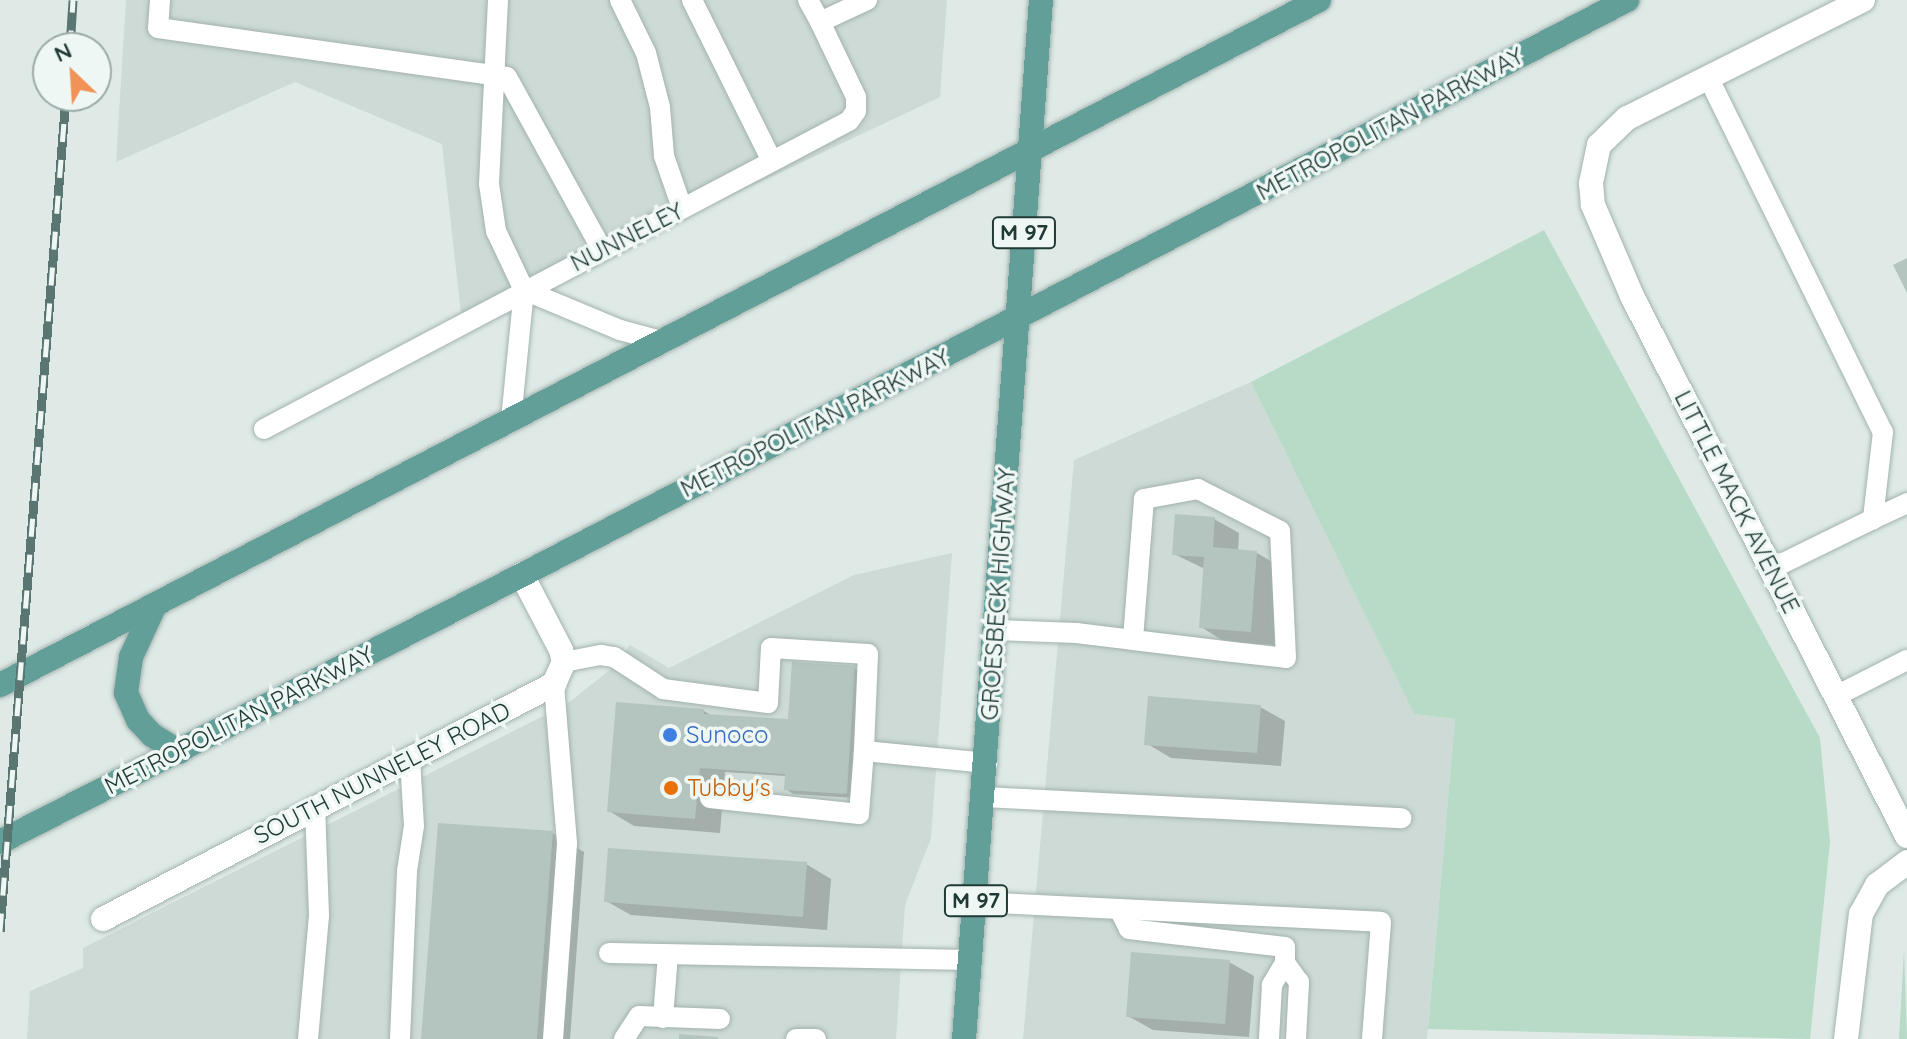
<!DOCTYPE html>
<style>
body{margin:0}
#map{position:relative;width:1907px;height:1039px;overflow:hidden;background:#dfeae7;font-family:Quicksand,sans-serif}
div>[style]{position:absolute}
[style*='--x']{left:calc(var(--x)*1px);top:calc(var(--y)*1px);width:calc(var(--w)*1px);rotate:calc(var(--a)*1deg)}
.built>*{inset:0;background:#cddad6}
.green>*{inset:0;background:#b7dbc6}
.shadow>*{inset:0;background:#0003}
.building>*{inset:0;background:#b4c5c0}
.roads{filter:drop-shadow(0 0 2px #a2b2ae) drop-shadow(0 0 2px #a2b2ae)}
.lane>*{height:20px;margin:-10px;padding:0 10px;transform-origin:10px;border-radius:10px;background:#fff}
.street>*{height:24px;margin:-12px;padding:0 12px;transform-origin:12px;border-radius:12px;background:#fff}
.secondary>*{height:24px;margin:-12px;padding:0 12px;transform-origin:12px;border-radius:12px;background:#fff}
.primary>*{height:24px;margin:-12px;padding:0 12px;transform-origin:12px;border-radius:12px;background:#639f99}
.rail>*{height:9px;margin-top:-4.5px;transform-origin:0;background:repeating-linear-gradient(90deg,#eff7f4 0 18px,#5a7672 0 36px);box-sizing:border-box;border-block:2px solid #5a7672}
.dots>*{width:22px;height:22px;translate:-50% -50%;box-sizing:border-box;border:4px solid #eff7f4;border-radius:50%}
span{translate:-50% -50%;white-space:nowrap;text-align:center;line-height:1.15;-webkit-text-stroke:7px #eff7f4;paint-order:stroke}
.shield-label span{padding:2px 6px;background:#eff7f4;border:2px solid;border-radius:6px;-webkit-text-stroke-width:0}
.shield-label{font-size:22px;color:#203a36;font-weight:700}
.street-label{font-size:24px;color:#203a36}
.shop-label{font-size:24px;color:#366cbe}
.left{translate:0 -50%;text-align:left}
.food-label{font-size:24px;color:#c56008}
.north{position:absolute;left:32px;top:32px;width:80px;height:80px;box-sizing:border-box;background:#eff7f4;border:2px solid #9caba8;border-radius:50%;rotate:335deg;font-size:22px;font-weight:700;line-height:32px;text-align:center;color:#203a36}
.north::after{content:'';display:block;margin:auto;width:28px;height:36px;background:#f19256;clip-path:polygon(50% 0,100% 100%,50% 72%,0 100%)}
</style>
<div id="map">
<div class="built">
<div style="clip-path:polygon(126px 0,947px 0,940px 97px,462px 323px,442px 144px,295px 82px,116px 162px)"></div>
<div style="clip-path:polygon(1251px 382px,1414px 714px,1455px 719px,1427px 1039px,1023px 1039px,1074px 460px)"></div>
<div style="clip-path:polygon(952px 553px,931px 838px,905px 905px,896px 1039px,27px 1039px,30px 991px,83px 968px,83px 948px,567px 704px,612px 668px,630px 645px,669px 668px,854px 575px)"></div>
</div>
<div class="green">
<div style="clip-path:polygon(1544px 230px,1820px 738px,1830px 842px,1810px 1039px,1428px 1029px,1455px 719px,1414px 714px,1251px 382px)"></div>
<div style="clip-path:polygon(1904px 950px,1907px 1039px,1899px 1039px)"></div>
</div>
<div class="shadow">
<div style="clip-path:polygon(1214px 519px,1239px 533px,1238px 551px,1257px 553px,1281px 567px,1275px 645px,1225px 642px,1201px 627px,1205px 569px,1174px 554px)"></div>
<div style="clip-path:polygon(855px 668px,862px 673px,854px 798px,793px 794px,786px 789px,786px 776px,725px 772px,720px 833px,634px 826px,609px 811px,704px 711px,714px 717px,790px 721px)"></div>
<div style="clip-path:polygon(1260px 707px,1285px 721px,1281px 766px,1171px 758px,1146px 743px)"></div>
<div style="clip-path:polygon(552px 833px,584px 852px,570px 1039px,423px 1039px)"></div>
<div style="clip-path:polygon(806px 864px,831px 879px,827px 930px,631px 915px,606px 901px)"></div>
<div style="clip-path:polygon(1229px 962px,1254px 976px,1249px 1037px,1153px 1030px,1128px 1016px)"></div>
</div>
<div class="building">
<div style="clip-path:polygon(1907px 258px,1907px 293px,1893px 265px)"></div>
<div style="clip-path:polygon(1175px 514px,1215px 517px,1213px 547px,1257px 551px,1251px 632px,1199px 628px,1204px 557px,1172px 555px)"></div>
<div style="clip-path:polygon(792px 662px,855px 666px,847px 794px,784px 790px,785px 774px,700px 768px,695px 819px,607px 812px,616px 702px,704px 709px,704px 714px,788px 719px)"></div>
<div style="clip-path:polygon(1148px 696px,1261px 705px,1257px 753px,1144px 745px)"></div>
<div style="clip-path:polygon(438px 823px,553px 831px,537px 1039px,421px 1039px)"></div>
<div style="clip-path:polygon(608px 848px,807px 862px,803px 917px,604px 902px)"></div>
<div style="clip-path:polygon(1131px 952px,1230px 960px,1225px 1024px,1126px 1017px)"></div>
<div style="clip-path:polygon(679px 1034px,718px 1037px,718px 1039px,679px 1039px)"></div>
</div>
<div class="roads">
<div class="lane">
<div style="--x:160;--y:0;--w:28;--a:94"></div>
<div style="--x:158;--y:28;--w:352;--a:8"></div>
<div style="--x:507;--y:77;--w:197;--a:61.2"></div>
<div style="--x:498;--y:0;--w:184;--a:92.8"></div>
<div style="--x:489;--y:184;--w:48;--a:81.5"></div>
<div style="--x:496;--y:231;--w:65;--a:64.6"></div>
<div style="--x:620;--y:0;--w:59;--a:63.9"></div>
<div style="--x:646;--y:53;--w:56;--a:75.5"></div>
<div style="--x:660;--y:107;--w:49;--a:85.3"></div>
<div style="--x:664;--y:156;--w:55;--a:70.9"></div>
<div style="--x:692;--y:0;--w:180;--a:63.6"></div>
<div style="--x:808;--y:0;--w:25;--a:61"></div>
<div style="--x:1708;--y:77;--w:396;--a:63.8"></div>
<div style="--x:1883;--y:432;--w:88;--a:96.6"></div>
<div style="--x:1873;--y:519;--w:114;--a:153.9"></div>
<div style="--x:511;--y:420;--w:131;--a:-84.3"></div>
<div style="--x:524;--y:290;--w:104;--a:22.6"></div>
<div style="--x:620;--y:330;--w:42;--a:15"></div>
<div style="--x:264;--y:429;--w:661;--a:-27.77"></div>
<div style="--x:849;--y:121;--w:12;--a:-55"></div>
<div style="--x:856;--y:111;--w:14;--a:-90"></div>
<div style="--x:856;--y:97;--w:83;--a:-115.6"></div>
<div style="--x:820;--y:22;--w:52;--a:-25.1"></div>
<div style="--x:1873;--y:519;--w:38;--a:-25"></div>
<div style="--x:996;--y:630;--w:80;--a:2.1"></div>
<div style="--x:1076;--y:633;--w:57;--a:7"></div>
<div style="--x:1133;--y:640;--w:92;--a:6.9"></div>
<div style="--x:1224;--y:651;--w:62;--a:6.4"></div>
<div style="--x:1286;--y:658;--w:127;--a:-92.7"></div>
<div style="--x:1280;--y:531;--w:92;--a:-152.9"></div>
<div style="--x:1198;--y:489;--w:55;--a:169.5"></div>
<div style="--x:1144;--y:499;--w:141;--a:94.5"></div>
<div style="--x:564;--y:662;--w:38;--a:-11"></div>
<div style="--x:601;--y:655;--w:13;--a:9"></div>
<div style="--x:614;--y:657;--w:59;--a:33.1"></div>
<div style="--x:663;--y:689;--w:106;--a:7.6"></div>
<div style="--x:768;--y:703;--w:55;--a:-86.9"></div>
<div style="--x:771;--y:648;--w:97;--a:3.5"></div>
<div style="--x:868;--y:654;--w:97;--a:92.4"></div>
<div style="--x:864;--y:751;--w:124;--a:5.6"></div>
<div style="--x:1836;--y:696;--w:80;--a:-26.9"></div>
<div style="--x:984;--y:797;--w:418;--a:2.9"></div>
<div style="--x:710;--y:798;--w:150;--a:6.1"></div>
<div style="--x:859;--y:814;--w:63;--a:-85.5"></div>
<div style="--x:976;--y:902;--w:405;--a:2.8"></div>
<div style="--x:1381;--y:922;--w:117;--a:94.4"></div>
<div style="--x:1119;--y:909;--w:22;--a:63"></div>
<div style="--x:1129;--y:929;--w:157;--a:6.6"></div>
<div style="--x:1285;--y:947;--w:16;--a:90"></div>
<div style="--x:1285;--y:963;--w:26;--a:121"></div>
<div style="--x:1272;--y:985;--w:54;--a:93.2"></div>
<div style="--x:609;--y:953;--w:363;--a:1.1"></div>
<div style="--x:1285;--y:963;--w:24;--a:54"></div>
<div style="--x:1299;--y:982;--w:57;--a:93"></div>
<div style="--x:663;--y:1018;--w:63;--a:-85.5"></div>
<div style="--x:308;--y:1039;--w:124;--a:-84.9"></div>
<div style="--x:319;--y:915;--w:107;--a:-92.1"></div>
<div style="--x:400;--y:1039;--w:168;--a:-87.6"></div>
<div style="--x:407;--y:871;--w:46;--a:-81.2"></div>
<div style="--x:414;--y:826;--w:67;--a:-93.4"></div>
<div style="--x:553;--y:1039;--w:196;--a:-85.9"></div>
<div style="--x:567;--y:843;--w:160;--a:-94.7"></div>
<div style="--x:624;--y:1039;--w:27;--a:-57"></div>
<div style="--x:639;--y:1016;--w:81;--a:2.1"></div>
<div style="--x:796;--y:1039;--w:20;--a:0"></div>
</div>
<div class="street">
<div style="--x:103;--y:919;--w:509;--a:-27.52"></div>
<div style="--x:554;--y:684;--w:24;--a:-66"></div>
<div style="--x:564;--y:662;--w:12;--a:-104"></div>
<div style="--x:561;--y:650;--w:85;--a:-117.5"></div>
<div style="--x:1846;--y:1039;--w:126;--a:-83.2"></div>
<div style="--x:1861;--y:914;--w:33;--a:-61"></div>
<div style="--x:1877;--y:885;--w:38;--a:-37"></div>
</div>
<div class="secondary">
<div style="--x:1863;--y:0;--w:264;--a:153.4"></div>
<div style="--x:1627;--y:118;--w:39;--a:136"></div>
<div style="--x:1599;--y:145;--w:39;--a:102"></div>
<div style="--x:1591;--y:183;--w:22;--a:85"></div>
<div style="--x:1593;--y:205;--w:99;--a:66.8"></div>
<div style="--x:1632;--y:296;--w:606;--a:63.01"></div>
</div>
<div class="primary">
<div style="--x:155;--y:605;--w:57;--a:114.8"></div>
<div style="--x:131;--y:657;--w:36;--a:98"></div>
<div style="--x:126;--y:693;--w:30;--a:66"></div>
<div style="--x:138;--y:720;--w:21;--a:47"></div>
<div style="--x:152;--y:735;--w:32;--a:32"></div>
<div style="--x:0;--y:685;--w:1486;--a:-27.44"></div>
<div style="--x:0;--y:842;--w:586;--a:-27.09"></div>
<div style="--x:522;--y:575;--w:1246;--a:-27.49"></div>
<div style="--x:964;--y:1039;--w:1042;--a:-85.76"></div>
</div>
</div>
<div class="rail">
<div style="--x:70;--y:48;--w:48;--a:-86.4"></div>
<div style="--x:0;--y:931;--w:838;--a:-85.48"></div>
</div>
<div class="dots">
<div style="left:670px;top:735px;background:#3f7fe0"></div>
<div style="left:671px;top:788px;background:#e8710a"></div>
</div>
<div class="shield-label">
<span style="left:1024px;top:233px">M 97</span>
<span style="left:976px;top:901px">M 97</span>
</div>
<div class="street-label">
<span style="left:1390px;top:124px;rotate:-28deg">METROPOLITAN PARKWAY</span>
<span style="left:627px;top:237px;rotate:-27deg">NUNNELEY</span>
<span style="left:815px;top:423px;rotate:-27deg">METROPOLITAN PARKWAY</span>
<span style="left:1737px;top:502px;rotate:63deg">LITTLE MACK AVENUE</span>
<span style="left:998px;top:594px;rotate:-86deg">GROESBECK HIGHWAY</span>
<span style="left:239px;top:720px;rotate:-27deg">METROPOLITAN PARKWAY</span>
<span style="left:382px;top:773px;rotate:-27deg">SOUTH NUNNELEY ROAD</span>
</div>
<div class="shop-label">
<span class="left" style="left:686px;top:735px">Sunoco</span>
</div>
<div class="food-label">
<span class="left" style="left:687px;top:788px">Tubby's</span>
</div>
<div class="north">N</div>
</div>
